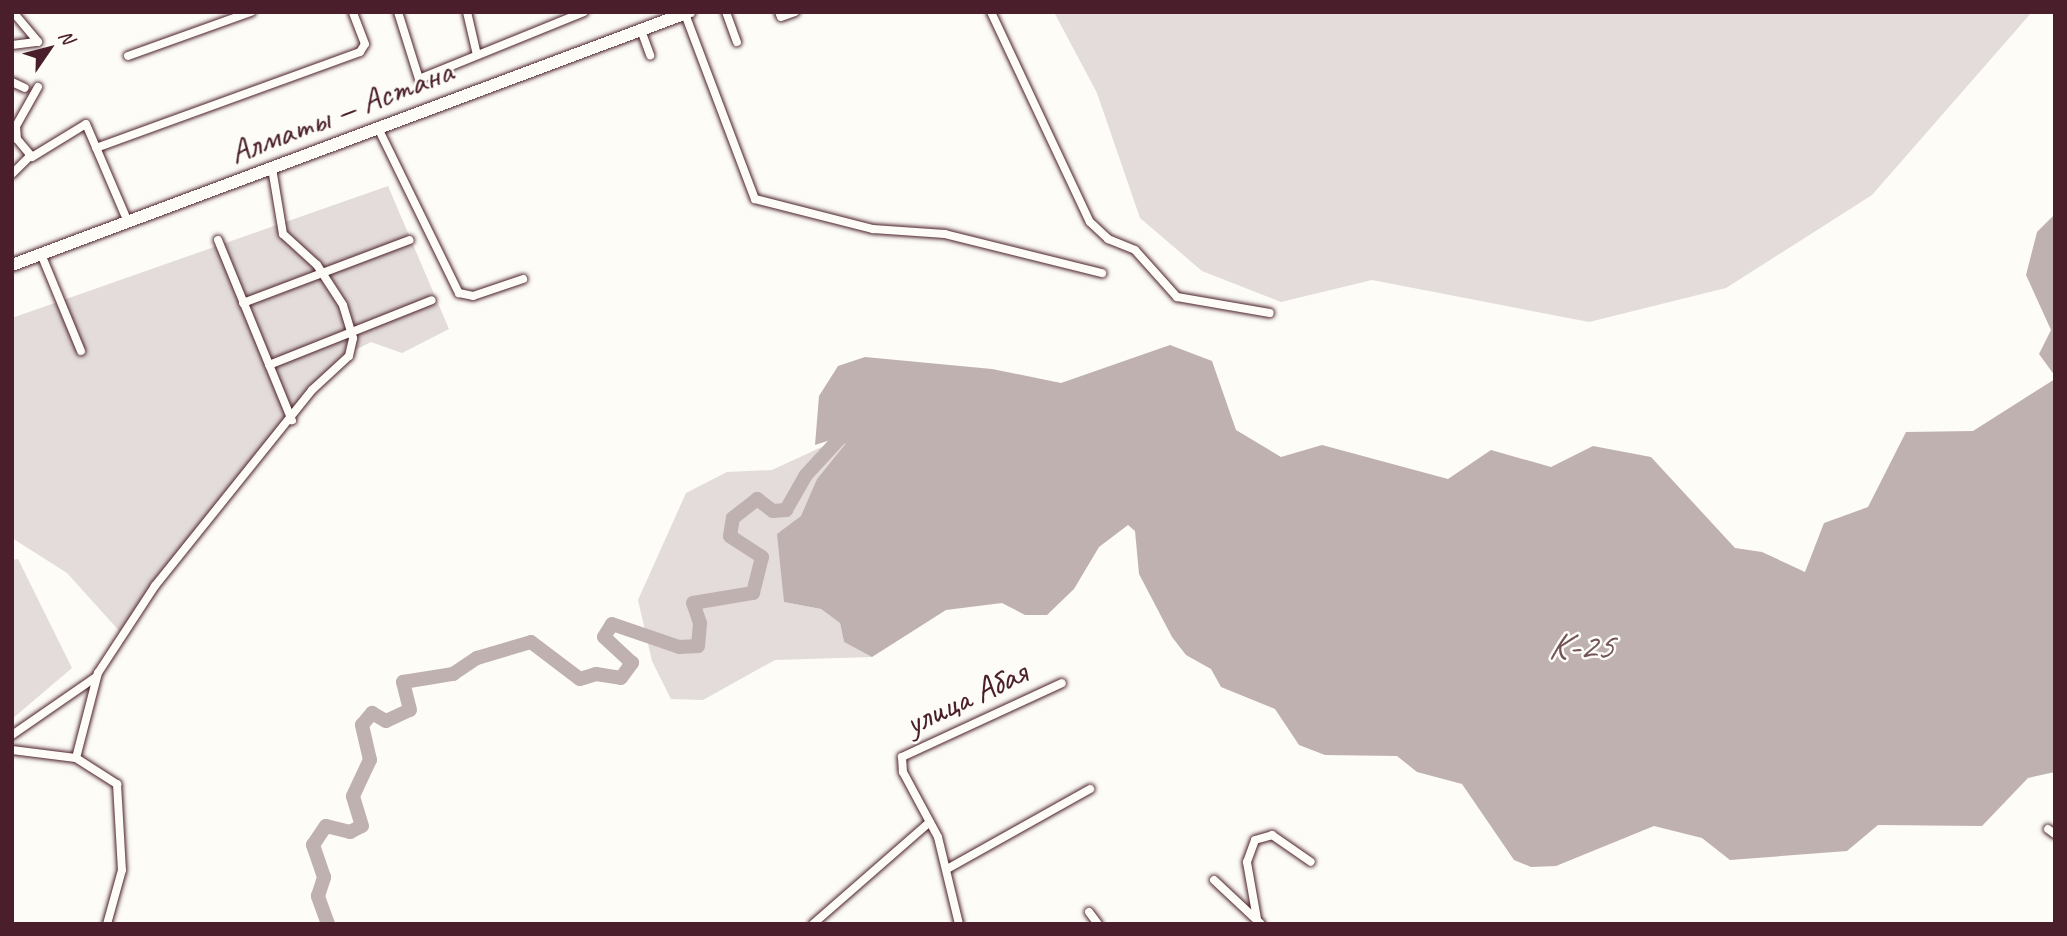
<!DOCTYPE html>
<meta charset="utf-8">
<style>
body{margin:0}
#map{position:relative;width:2067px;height:936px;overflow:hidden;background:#fdfcf7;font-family:Caveat,sans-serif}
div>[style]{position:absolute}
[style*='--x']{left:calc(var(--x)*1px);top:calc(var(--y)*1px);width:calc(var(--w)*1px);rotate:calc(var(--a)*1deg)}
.green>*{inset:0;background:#e3dcda}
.water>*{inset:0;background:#c0b1b1}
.river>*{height:14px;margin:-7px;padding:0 7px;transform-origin:7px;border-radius:7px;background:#c0b1b1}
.roads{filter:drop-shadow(0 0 2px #4a1f2b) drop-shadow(0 0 2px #4a1f2b)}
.minor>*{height:8px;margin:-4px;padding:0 4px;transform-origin:4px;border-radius:4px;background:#fdfcf7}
.highway>*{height:12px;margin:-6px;padding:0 6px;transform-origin:6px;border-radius:6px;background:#fdfcf7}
span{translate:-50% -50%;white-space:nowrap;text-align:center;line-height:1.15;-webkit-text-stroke:5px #fdfcf7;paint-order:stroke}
.street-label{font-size:35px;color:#4a1f2b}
.water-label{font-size:37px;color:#73525a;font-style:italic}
.frame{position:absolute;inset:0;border:14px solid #4a1f2b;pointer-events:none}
.north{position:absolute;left:14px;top:14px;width:70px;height:70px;-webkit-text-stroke:5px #fdfcf7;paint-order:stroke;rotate:55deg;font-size:19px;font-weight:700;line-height:28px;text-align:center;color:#4a1f2b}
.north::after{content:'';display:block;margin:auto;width:24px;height:32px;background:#4a1f2b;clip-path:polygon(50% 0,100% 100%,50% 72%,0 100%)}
</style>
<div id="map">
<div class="green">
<div style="clip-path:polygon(1054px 12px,2032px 12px,1872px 195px,1726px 288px,1589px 322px,1372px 280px,1281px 302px,1202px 271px,1140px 218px,1097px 93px)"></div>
<div style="clip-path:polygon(388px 186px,449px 329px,402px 353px,371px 342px,349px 353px,260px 452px,122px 634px,67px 573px,12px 538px,12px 318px)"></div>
<div style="clip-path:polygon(856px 431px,817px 479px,782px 567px,784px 602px,821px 609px,840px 623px,844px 642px,872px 657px,775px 660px,703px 700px,671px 699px,652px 661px,638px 600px,686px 493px,727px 472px,772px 470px)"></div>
<div style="clip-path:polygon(18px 559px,72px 668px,12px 719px,12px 560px)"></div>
</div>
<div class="water">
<div style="clip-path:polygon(2055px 214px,2055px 376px,2039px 354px,2051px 330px,2026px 275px,2037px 232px)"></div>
<div style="clip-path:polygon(1170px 345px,1212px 361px,1236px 430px,1281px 457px,1322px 445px,1448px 479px,1491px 450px,1551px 467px,1593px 446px,1651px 457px,1735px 548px,1762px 552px,1805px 572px,1824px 523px,1868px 507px,1906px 432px,1973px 431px,2055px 379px,2055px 772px,2028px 778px,1982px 826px,1878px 825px,1847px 851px,1730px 860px,1702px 838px,1654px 826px,1556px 866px,1531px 867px,1514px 860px,1462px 784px,1417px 772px,1397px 756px,1325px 755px,1299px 745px,1275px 709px,1221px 687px,1211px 669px,1186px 655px,1172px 637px,1139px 574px,1135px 531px,1128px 525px,1099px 547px,1074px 589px,1047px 615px,1025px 615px,1002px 603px,946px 610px,872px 657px,844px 642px,840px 623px,821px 609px,784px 602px,777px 534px,801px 516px,817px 479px,855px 432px,815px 445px,819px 396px,838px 366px,865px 357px,992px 369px,1061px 383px)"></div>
</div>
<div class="river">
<div style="--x:328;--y:924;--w:30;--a:-110"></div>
<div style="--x:318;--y:896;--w:20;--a:-72"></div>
<div style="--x:324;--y:877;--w:34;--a:-109"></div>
<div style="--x:313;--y:845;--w:23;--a:-56"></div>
<div style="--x:326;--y:826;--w:25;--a:14"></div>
<div style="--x:350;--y:832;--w:13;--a:-27"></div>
<div style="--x:362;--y:826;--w:31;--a:-107"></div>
<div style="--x:353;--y:796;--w:40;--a:-65"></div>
<div style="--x:370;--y:760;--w:36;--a:-103"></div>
<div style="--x:362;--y:725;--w:16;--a:-50"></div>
<div style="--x:372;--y:713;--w:16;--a:30"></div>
<div style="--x:386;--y:721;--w:26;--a:-25"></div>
<div style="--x:410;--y:710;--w:29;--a:-104"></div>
<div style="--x:403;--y:682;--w:51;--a:-9.1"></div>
<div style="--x:453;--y:674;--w:29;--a:-34"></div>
<div style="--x:477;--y:658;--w:56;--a:-16.5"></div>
<div style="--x:531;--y:642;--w:61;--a:37.1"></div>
<div style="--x:580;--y:679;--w:17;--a:-17"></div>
<div style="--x:596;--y:674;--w:25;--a:9"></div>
<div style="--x:621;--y:678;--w:19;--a:-54"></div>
<div style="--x:632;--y:663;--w:38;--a:-137"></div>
<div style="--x:604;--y:637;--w:15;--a:-58"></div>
<div style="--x:612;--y:624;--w:71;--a:18.9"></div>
<div style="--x:679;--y:647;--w:19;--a:-3"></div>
<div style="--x:698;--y:646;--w:23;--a:-85"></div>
<div style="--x:700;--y:623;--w:21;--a:-109"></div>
<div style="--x:693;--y:603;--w:61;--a:-9.5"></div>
<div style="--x:753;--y:593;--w:37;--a:-76"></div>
<div style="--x:762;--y:557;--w:38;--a:-147"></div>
<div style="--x:730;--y:536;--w:18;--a:-81"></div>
<div style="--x:733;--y:518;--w:31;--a:-38"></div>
<div style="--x:757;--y:499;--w:20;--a:37"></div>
<div style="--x:773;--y:511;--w:13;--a:-4"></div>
<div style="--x:786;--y:510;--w:40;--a:-60.3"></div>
<div style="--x:806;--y:475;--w:50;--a:-47.4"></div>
<div style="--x:840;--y:438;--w:35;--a:-22"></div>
</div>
<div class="roads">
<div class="minor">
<div style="--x:13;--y:12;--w:39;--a:50"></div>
<div style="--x:398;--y:12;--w:70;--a:72.6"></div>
<div style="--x:419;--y:79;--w:178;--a:-22.1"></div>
<div style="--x:467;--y:12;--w:44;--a:76.9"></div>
<div style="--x:726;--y:12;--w:32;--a:70"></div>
<div style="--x:779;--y:12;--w:5;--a:68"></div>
<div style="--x:781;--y:17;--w:15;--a:-20"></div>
<div style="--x:991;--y:12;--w:232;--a:64.8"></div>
<div style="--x:1090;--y:222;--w:25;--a:43"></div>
<div style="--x:1108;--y:239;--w:29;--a:22"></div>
<div style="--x:1135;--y:250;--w:63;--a:48.2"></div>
<div style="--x:1177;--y:297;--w:94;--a:9.8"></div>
<div style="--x:685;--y:14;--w:198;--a:69.3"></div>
<div style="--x:755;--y:199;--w:122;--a:14.3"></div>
<div style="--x:873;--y:229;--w:72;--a:4"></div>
<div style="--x:945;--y:234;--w:162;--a:14"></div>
<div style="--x:641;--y:30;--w:27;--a:70"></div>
<div style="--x:12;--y:45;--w:26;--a:-7"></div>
<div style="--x:128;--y:56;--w:131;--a:-19.7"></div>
<div style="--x:12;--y:82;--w:14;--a:25"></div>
<div style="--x:38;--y:87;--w:45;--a:119.4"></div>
<div style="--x:16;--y:126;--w:13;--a:86"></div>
<div style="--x:17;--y:139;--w:23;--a:50"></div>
<div style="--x:32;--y:157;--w:63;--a:-31.4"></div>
<div style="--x:86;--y:124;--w:107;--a:66.8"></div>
<div style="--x:378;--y:128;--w:184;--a:63.9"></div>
<div style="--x:459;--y:293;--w:14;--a:12"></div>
<div style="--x:473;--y:296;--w:53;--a:-18.8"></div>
<div style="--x:96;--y:148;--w:281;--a:-20"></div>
<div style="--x:360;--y:52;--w:9;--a:-58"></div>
<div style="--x:365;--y:44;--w:34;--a:-111"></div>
<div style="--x:12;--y:174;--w:25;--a:-45"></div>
<div style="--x:218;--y:240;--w:195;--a:67.7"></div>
<div style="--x:41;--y:254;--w:105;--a:67.6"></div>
<div style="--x:243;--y:303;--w:178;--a:-20.7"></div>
<div style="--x:269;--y:365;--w:175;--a:-21.7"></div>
<div style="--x:12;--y:735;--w:102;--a:-34.6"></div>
<div style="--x:12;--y:750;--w:64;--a:7.1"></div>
<div style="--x:76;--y:758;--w:49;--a:32.4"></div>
<div style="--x:117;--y:784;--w:86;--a:86.7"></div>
<div style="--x:122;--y:870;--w:56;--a:105.5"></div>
<div style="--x:76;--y:758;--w:88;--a:-75.5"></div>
<div style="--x:98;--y:673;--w:104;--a:-56.8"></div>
<div style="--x:155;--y:586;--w:251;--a:-51.3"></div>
<div style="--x:312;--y:390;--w:50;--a:-42.6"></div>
<div style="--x:349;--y:356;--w:18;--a:-77"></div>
<div style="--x:353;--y:338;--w:34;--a:-107"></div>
<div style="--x:343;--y:305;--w:48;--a:-123"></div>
<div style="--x:317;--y:265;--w:46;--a:-137.6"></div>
<div style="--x:283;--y:234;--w:67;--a:-99.5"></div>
<div style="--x:2048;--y:829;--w:9;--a:36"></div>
<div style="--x:947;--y:869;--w:164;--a:-29.2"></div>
<div style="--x:1214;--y:880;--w:64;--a:43.1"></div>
<div style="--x:1089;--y:912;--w:15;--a:53"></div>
<div style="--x:1257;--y:919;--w:58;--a:-100"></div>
<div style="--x:1247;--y:862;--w:23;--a:-70"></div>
<div style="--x:1255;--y:840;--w:18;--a:-16"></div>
<div style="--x:1272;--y:835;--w:47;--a:34.7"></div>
<div style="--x:813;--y:924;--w:155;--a:-41.1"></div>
<div style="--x:959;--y:924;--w:89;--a:-103.6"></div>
<div style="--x:938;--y:837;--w:74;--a:-118.3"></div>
<div style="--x:903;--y:772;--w:15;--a:-94"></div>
<div style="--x:902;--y:757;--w:176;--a:-24.8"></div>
</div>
<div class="highway">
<div style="--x:12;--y:265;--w:723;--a:-20.49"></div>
</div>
</div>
<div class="street-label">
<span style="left:341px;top:112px;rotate:-21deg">Алматы — Астана</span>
<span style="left:966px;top:698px;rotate:-25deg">улица Абая</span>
</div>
<div class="water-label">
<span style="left:1580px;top:646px">К-25</span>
</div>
<div class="frame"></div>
<div class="north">N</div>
</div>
